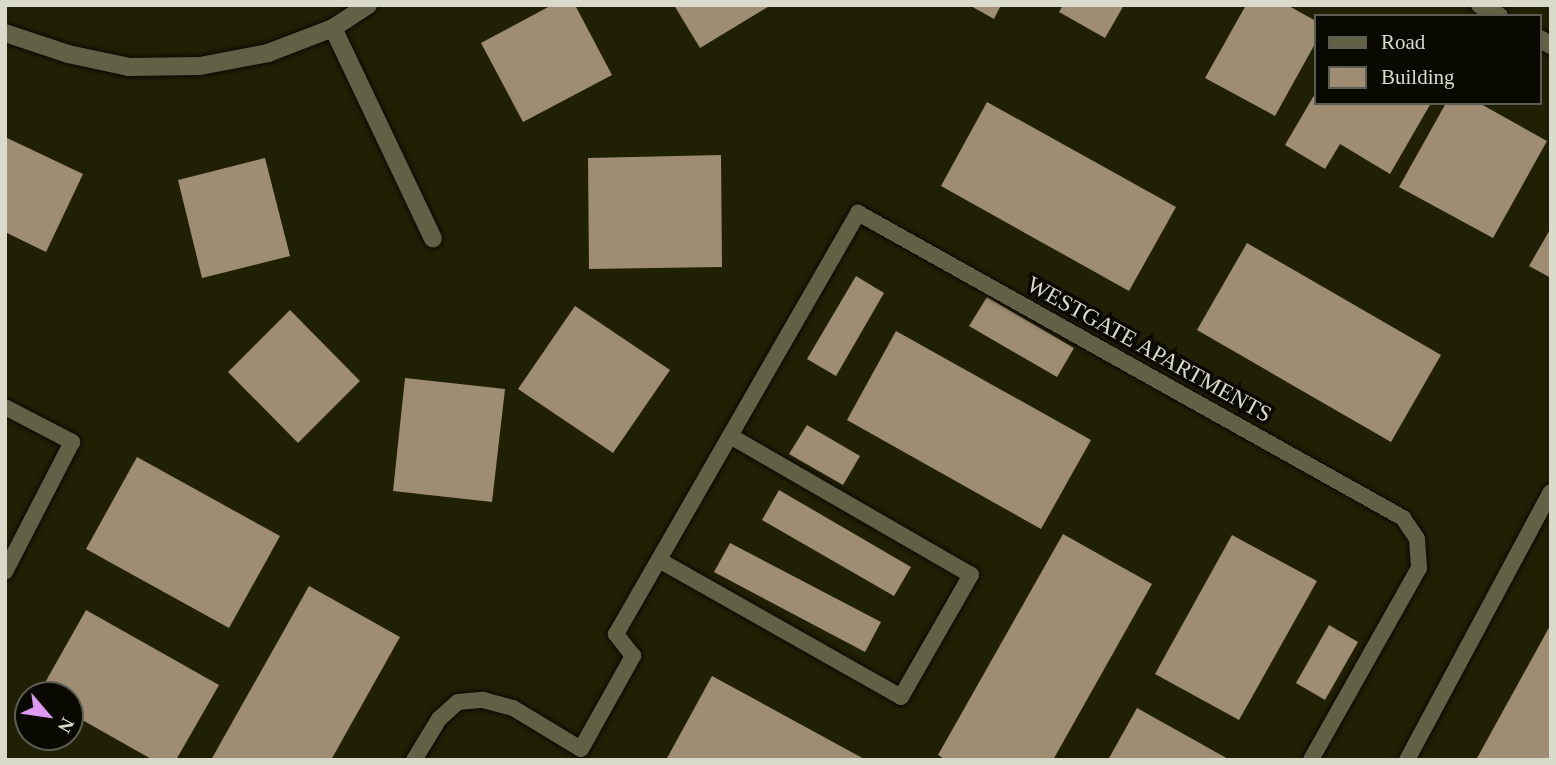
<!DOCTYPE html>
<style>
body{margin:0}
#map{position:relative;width:1556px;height:765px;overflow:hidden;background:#202005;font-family:"Times New Roman",serif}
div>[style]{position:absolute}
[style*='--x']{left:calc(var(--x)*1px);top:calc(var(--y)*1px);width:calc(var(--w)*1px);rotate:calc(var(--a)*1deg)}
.building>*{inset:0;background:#9e8d72}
.roads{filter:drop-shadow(0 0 2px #0a0900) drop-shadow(0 0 2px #0a0900)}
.lane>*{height:16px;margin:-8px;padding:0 8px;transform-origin:8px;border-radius:8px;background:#616245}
.street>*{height:18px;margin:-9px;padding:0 9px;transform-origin:9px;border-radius:9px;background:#616245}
span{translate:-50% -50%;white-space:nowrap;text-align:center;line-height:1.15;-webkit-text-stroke:7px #090902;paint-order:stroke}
.street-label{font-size:23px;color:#d9daca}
.frame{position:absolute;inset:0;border:7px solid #d9daca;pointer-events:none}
.legend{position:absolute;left:1314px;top:14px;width:228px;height:91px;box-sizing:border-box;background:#090902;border:2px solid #5c5d52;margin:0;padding:9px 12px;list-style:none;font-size:21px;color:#d9daca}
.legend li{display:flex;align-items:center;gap:14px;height:35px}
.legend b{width:35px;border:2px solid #5c5d52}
.north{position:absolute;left:14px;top:681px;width:70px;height:70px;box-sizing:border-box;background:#090902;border:2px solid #5c5d52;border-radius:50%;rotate:119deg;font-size:19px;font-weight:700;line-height:28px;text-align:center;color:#d9daca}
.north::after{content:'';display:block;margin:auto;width:24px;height:32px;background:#dd99f3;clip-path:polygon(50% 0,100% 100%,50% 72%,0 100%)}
</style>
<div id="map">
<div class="building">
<div style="clip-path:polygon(552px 5px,575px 5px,612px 75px,523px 122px,481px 43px)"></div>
<div style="clip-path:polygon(674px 5px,771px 5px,700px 48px)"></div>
<div style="clip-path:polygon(969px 5px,1001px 5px,994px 19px)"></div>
<div style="clip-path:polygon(1063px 5px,1124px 5px,1105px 38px,1059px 12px)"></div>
<div style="clip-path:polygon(1246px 5px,1287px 5px,1316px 21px,1316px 42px,1275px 116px,1205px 78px)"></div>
<div style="clip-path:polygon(1316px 92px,1316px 103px,1431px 103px,1390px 174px,1340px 144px,1325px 169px,1285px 145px)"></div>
<div style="clip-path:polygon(987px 102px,1176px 207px,1129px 291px,941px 186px)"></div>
<div style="clip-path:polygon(1446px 103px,1479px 103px,1547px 141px,1493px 238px,1399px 187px)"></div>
<div style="clip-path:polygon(5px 137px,83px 174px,46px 252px,5px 232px)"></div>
<div style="clip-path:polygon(721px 155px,722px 267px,589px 269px,588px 158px)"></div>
<div style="clip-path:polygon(265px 158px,290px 256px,202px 278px,178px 180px)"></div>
<div style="clip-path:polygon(1551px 228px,1551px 278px,1529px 266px)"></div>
<div style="clip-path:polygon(1247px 243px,1441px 355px,1391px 442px,1197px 330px)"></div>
<div style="clip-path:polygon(856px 276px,884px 293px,836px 376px,807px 359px)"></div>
<div style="clip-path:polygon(987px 297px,1074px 348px,1057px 377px,969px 326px)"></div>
<div style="clip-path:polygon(575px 306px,670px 370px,613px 453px,518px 389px)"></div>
<div style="clip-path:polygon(290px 310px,360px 381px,298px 443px,228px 372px)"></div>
<div style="clip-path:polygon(896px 331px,1091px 440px,1041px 529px,847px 420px)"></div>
<div style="clip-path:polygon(405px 378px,505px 389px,492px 502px,393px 491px)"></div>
<div style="clip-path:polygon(807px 425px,860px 456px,843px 485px,789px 454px)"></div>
<div style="clip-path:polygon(137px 457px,280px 536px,229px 628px,86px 549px)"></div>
<div style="clip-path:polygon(779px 490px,911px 567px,894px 596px,762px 520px)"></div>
<div style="clip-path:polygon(1063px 534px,1152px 584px,1053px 760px,946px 760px,938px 755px)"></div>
<div style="clip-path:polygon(1232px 535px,1317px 581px,1239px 720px,1155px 674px)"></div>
<div style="clip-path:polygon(730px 543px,881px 622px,865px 652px,714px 572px)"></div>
<div style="clip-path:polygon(309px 586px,400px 637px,331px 760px,211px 760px)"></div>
<div style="clip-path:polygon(86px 610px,219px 685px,176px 760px,153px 760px,70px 713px,70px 695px,38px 695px)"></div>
<div style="clip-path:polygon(1551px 624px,1551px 760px,1476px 760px)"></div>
<div style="clip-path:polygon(1329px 625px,1358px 642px,1325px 700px,1296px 683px)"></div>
<div style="clip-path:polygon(712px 676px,866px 760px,666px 760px)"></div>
<div style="clip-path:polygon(1137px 708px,1230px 760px,1108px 760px)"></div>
</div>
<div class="roads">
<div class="lane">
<div style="--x:5;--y:407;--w:76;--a:27.6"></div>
<div style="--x:72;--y:442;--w:146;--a:117.3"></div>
<div style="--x:659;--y:560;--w:278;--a:29.5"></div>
<div style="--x:901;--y:697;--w:141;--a:-60.2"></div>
<div style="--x:971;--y:575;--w:278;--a:-150"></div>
<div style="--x:414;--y:760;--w:48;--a:-58.6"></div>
<div style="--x:439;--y:719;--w:25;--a:-42"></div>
<div style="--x:458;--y:702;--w:25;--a:-5"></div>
<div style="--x:483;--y:700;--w:31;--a:15"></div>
<div style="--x:513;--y:708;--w:79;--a:31.1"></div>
<div style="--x:581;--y:749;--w:107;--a:-60.8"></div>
<div style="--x:633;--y:656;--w:28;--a:-128"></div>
<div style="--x:616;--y:634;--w:486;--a:-60.1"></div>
<div style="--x:858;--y:213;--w:625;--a:29.23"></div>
<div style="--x:1403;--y:518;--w:25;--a:56"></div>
<div style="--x:1417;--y:539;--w:29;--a:86"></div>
<div style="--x:1419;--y:568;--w:220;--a:119.4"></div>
<div style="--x:1407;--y:760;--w:304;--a:-61.8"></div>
</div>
<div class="street">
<div style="--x:1480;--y:5;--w:22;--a:30"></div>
<div style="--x:333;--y:28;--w:233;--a:64.6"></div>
<div style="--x:5;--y:33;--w:66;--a:18.4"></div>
<div style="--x:68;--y:54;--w:62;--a:12"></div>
<div style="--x:129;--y:67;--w:71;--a:-0.8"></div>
<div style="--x:200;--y:66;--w:69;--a:-10.8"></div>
<div style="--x:268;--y:53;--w:70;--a:-21"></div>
<div style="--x:333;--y:28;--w:42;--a:-33.3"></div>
<div style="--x:1540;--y:39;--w:13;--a:29"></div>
</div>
</div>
<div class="street-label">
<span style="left:1149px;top:350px;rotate:29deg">WESTGATE APARTMENTS</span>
</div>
<div class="frame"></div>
<ul class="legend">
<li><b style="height:9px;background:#616245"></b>Road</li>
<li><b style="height:19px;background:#9e8d72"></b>Building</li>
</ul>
<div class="north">N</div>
</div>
